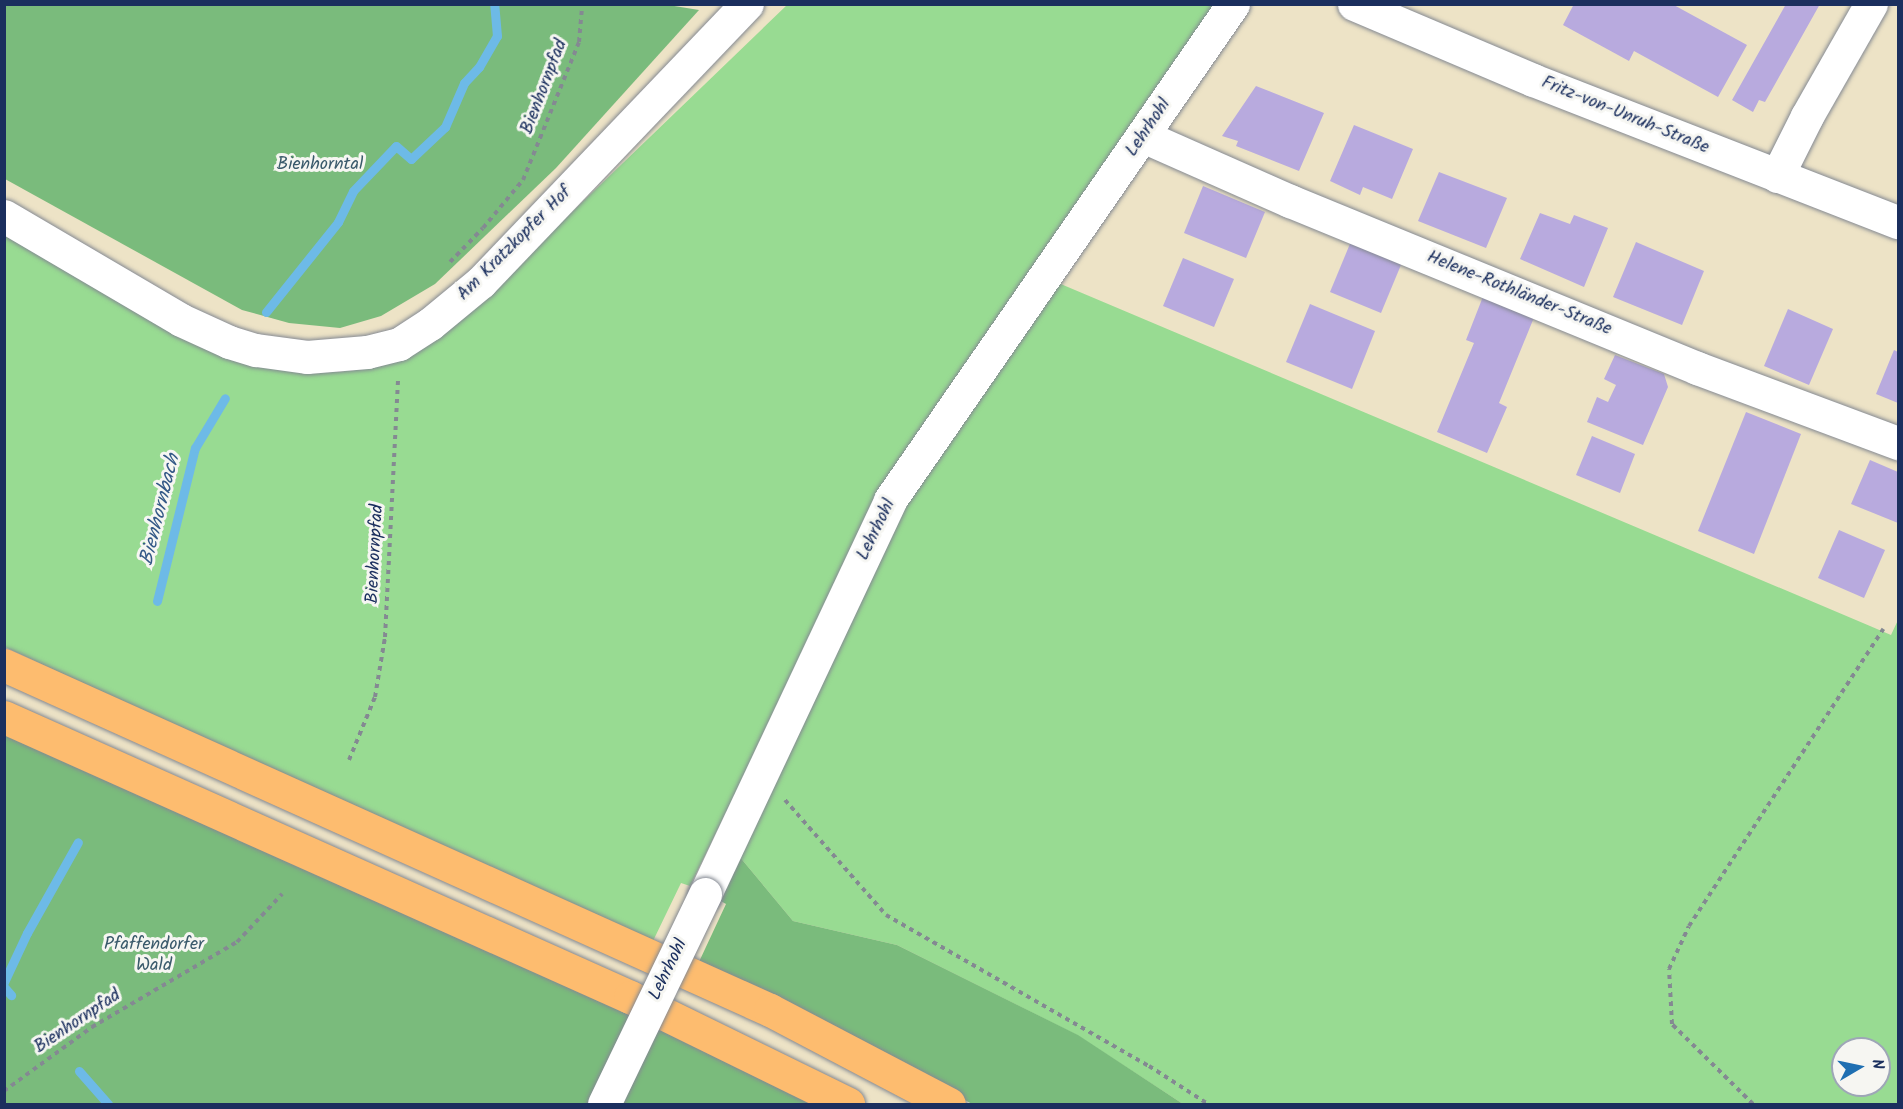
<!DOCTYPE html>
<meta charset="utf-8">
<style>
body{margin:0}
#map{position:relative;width:1903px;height:1109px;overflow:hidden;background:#ede3c6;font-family:Kalam,sans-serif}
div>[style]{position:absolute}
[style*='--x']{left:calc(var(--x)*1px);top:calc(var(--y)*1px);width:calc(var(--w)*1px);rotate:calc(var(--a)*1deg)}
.green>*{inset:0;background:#98db92}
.forest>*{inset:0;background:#7abb7c}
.stream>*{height:9px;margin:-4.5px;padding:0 4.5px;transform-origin:4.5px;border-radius:4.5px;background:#6dbae7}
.building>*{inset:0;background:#b8aade}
.path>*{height:4px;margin-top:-2px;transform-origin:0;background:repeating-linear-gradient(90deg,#848992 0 4.5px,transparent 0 9px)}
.roads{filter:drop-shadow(0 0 2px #848992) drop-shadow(0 0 2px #848992)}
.minor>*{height:33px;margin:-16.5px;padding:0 16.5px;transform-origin:16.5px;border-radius:16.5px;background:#fff}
.highway>*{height:33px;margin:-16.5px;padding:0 16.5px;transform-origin:16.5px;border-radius:16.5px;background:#fdbc6f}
.bridges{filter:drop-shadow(0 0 2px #848992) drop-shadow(0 0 2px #848992)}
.minor-bridge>*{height:33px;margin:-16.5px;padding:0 16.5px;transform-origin:16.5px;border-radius:16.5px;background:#fff}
span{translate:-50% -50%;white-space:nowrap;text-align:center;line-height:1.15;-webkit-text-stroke:6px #f6f6f2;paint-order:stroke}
.street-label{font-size:18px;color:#1b2f5e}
.park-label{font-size:18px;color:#3a5a6b}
.water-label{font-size:20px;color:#345987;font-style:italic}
.frame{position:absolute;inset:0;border:6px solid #1b2f5e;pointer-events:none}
.north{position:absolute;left:1831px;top:1037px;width:60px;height:60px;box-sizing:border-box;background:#f6f6f2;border:2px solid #9ea6b7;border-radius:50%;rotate:81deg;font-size:16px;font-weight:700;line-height:24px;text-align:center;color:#1b2f5e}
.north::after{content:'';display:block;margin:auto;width:21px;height:27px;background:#1f6fb2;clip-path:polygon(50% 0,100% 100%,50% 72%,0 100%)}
</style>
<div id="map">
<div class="green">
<div style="clip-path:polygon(787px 5px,1214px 5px,1005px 309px,732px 800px,690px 886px,681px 883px,653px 941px,312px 791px,5px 647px,5px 230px,300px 371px,338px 372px,372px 368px,407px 356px,490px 291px)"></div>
<div style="clip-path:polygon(evenodd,1056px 282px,1870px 626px,1891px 635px,1898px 620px,1898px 1104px,1183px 1104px,1077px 1035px,897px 945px,793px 921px,739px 856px,896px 508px,1056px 282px,1843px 1049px,1879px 1049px,1879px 1085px,1843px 1085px,1843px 1049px)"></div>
</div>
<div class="forest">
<div style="clip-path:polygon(662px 4px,699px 10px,556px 168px,435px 284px,381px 316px,340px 328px,289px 323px,242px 310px,5px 179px,5px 5px)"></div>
<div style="clip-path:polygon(5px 726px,825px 1104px,5px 1104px)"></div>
<div style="clip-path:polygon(739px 856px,793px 921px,897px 945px,1078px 1035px,1183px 1104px,972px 1104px,911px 1070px,698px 964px,726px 904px,719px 900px)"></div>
</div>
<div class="stream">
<div style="--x:266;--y:312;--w:115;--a:-51.3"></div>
<div style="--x:338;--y:222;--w:34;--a:-64"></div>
<div style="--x:353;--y:191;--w:62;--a:-46.3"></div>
<div style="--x:396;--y:146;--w:20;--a:41"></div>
<div style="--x:411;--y:159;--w:47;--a:-43.3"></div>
<div style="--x:445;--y:127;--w:48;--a:-66.6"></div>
<div style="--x:464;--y:83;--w:22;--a:-47"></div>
<div style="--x:479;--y:67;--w:36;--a:-60"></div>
<div style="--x:497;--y:36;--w:32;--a:-95"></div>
<div style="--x:157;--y:601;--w:158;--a:-76.1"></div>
<div style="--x:195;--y:448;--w:58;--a:-59"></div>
<div style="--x:4;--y:982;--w:54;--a:-64.9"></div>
<div style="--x:27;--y:933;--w:104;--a:-60.7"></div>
<div style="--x:4;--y:987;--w:11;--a:49"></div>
<div style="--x:79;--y:1071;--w:44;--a:48.7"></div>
</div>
<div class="building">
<div style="clip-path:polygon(1574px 4px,1672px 4px,1747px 45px,1718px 97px,1634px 51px,1629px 61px,1563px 25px)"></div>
<div style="clip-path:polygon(1786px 4px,1820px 4px,1765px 102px,1759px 100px,1753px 112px,1732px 100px)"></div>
<div style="clip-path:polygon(1256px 86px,1324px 113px,1299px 171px,1236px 146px,1238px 141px,1222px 136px)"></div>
<div style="clip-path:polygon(1354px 125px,1413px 149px,1392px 199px,1363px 187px,1360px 195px,1330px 181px)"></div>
<div style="clip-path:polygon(1439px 172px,1507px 198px,1486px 248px,1418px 221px)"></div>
<div style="clip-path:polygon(1203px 186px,1265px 212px,1246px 258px,1184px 233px)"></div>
<div style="clip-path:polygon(1540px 213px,1570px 224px,1574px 215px,1608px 228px,1584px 287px,1520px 259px)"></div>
<div style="clip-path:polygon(1352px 239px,1403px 260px,1381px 313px,1330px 292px)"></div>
<div style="clip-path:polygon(1636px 242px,1704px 271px,1682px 325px,1613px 297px)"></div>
<div style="clip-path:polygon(1183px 258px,1234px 279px,1214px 327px,1163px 306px)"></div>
<div style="clip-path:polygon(1484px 294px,1535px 315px,1499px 403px,1507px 407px,1487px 453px,1437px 432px,1474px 343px,1466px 340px)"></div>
<div style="clip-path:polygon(1310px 304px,1375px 331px,1352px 389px,1286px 362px)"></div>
<div style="clip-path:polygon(1788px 309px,1833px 329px,1809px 385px,1764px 366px)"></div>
<div style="clip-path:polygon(1894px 350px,1898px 352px,1898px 403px,1876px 394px)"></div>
<div style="clip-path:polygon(1615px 355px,1664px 374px,1668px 387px,1643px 445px,1587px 422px,1597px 397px,1608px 402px,1616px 385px,1604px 379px)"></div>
<div style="clip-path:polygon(1746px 412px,1801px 434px,1754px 554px,1698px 531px)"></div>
<div style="clip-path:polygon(1592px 436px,1635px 454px,1620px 493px,1576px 475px)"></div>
<div style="clip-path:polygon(1870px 460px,1898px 472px,1898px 523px,1851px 504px)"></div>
<div style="clip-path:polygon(1839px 530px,1885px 550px,1864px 598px,1818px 578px)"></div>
</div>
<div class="path">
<div style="--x:450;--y:262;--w:47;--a:-45.9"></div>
<div style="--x:483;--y:228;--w:62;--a:-50.2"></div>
<div style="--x:523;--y:180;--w:149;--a:-67.9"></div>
<div style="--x:579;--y:42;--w:38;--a:-85"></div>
<div style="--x:349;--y:760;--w:68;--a:-67.6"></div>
<div style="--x:375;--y:697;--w:61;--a:-80.5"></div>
<div style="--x:385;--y:637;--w:260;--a:-87.1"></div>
<div style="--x:785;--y:800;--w:153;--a:48.7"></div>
<div style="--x:886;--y:915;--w:303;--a:29.9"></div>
<div style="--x:1149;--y:1066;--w:70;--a:32.8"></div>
<div style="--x:4;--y:1091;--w:109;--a:-36"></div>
<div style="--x:92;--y:1027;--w:168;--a:-30.4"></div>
<div style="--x:237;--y:942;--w:66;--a:-46.8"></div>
<div style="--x:1753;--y:1104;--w:114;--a:-135.4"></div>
<div style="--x:1672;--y:1024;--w:55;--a:-93.1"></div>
<div style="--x:1669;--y:969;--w:47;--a:-65.1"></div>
<div style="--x:1689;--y:926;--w:355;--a:-56.8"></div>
</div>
<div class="roads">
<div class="minor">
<div style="--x:1354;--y:4;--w:194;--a:23"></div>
<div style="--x:1533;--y:80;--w:392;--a:21.3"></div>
<div style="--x:1143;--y:136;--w:161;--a:23.9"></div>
<div style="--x:1290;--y:201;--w:440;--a:22.3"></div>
<div style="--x:1697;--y:368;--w:215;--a:20.5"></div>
<div style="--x:1777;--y:176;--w:67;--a:-63.4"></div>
<div style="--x:1807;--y:116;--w:129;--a:-60.3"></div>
<div style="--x:4;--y:216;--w:205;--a:30.4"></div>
<div style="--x:181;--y:320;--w:53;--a:24.6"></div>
<div style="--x:229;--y:342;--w:28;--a:17"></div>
<div style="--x:256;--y:350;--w:51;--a:7.8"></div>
<div style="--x:307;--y:357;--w:60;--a:-4.8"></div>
<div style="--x:367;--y:352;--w:33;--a:-14"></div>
<div style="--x:399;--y:344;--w:37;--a:-33"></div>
<div style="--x:430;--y:324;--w:66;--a:-39.5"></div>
<div style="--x:481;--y:282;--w:385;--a:-46.3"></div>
<div style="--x:705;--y:894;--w:435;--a:-64.8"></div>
<div style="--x:890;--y:500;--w:603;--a:-55.33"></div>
</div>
<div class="highway">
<div style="--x:4;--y:665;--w:840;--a:24.25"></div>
<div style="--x:770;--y:1010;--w:202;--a:27.7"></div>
<div style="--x:4;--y:717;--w:686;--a:24.1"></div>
<div style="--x:630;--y:997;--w:243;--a:26.1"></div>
</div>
</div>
<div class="bridges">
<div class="minor-bridge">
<div style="--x:604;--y:1104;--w:233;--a:-64.3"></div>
</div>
</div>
<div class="street-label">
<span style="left:545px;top:87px;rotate:-69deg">Bienhornpfad</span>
<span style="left:1625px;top:116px;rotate:22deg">Fritz-von-Unruh-Straße</span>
<span style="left:1149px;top:128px;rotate:-56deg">Lehrhohl</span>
<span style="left:515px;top:244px;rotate:-45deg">Am Kratzkopfer Hof</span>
<span style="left:1519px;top:294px;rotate:22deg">Helene-Rothländer-Straße</span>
<span style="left:877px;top:530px;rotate:-64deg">Lehrhohl</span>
<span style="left:376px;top:554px;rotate:-87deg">Bienhornpfad</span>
<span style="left:669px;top:970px;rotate:-64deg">Lehrhohl</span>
<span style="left:78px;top:1022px;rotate:-34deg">Bienhornpfad</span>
</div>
<div class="park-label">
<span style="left:320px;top:165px">Bienhorntal</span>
<span style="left:154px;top:956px">Pfaffendorfer<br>Wald</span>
</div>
<div class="water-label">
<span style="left:161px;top:510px;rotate:-76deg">Bienhornbach</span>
</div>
<div class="frame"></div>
<div class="north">N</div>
</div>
